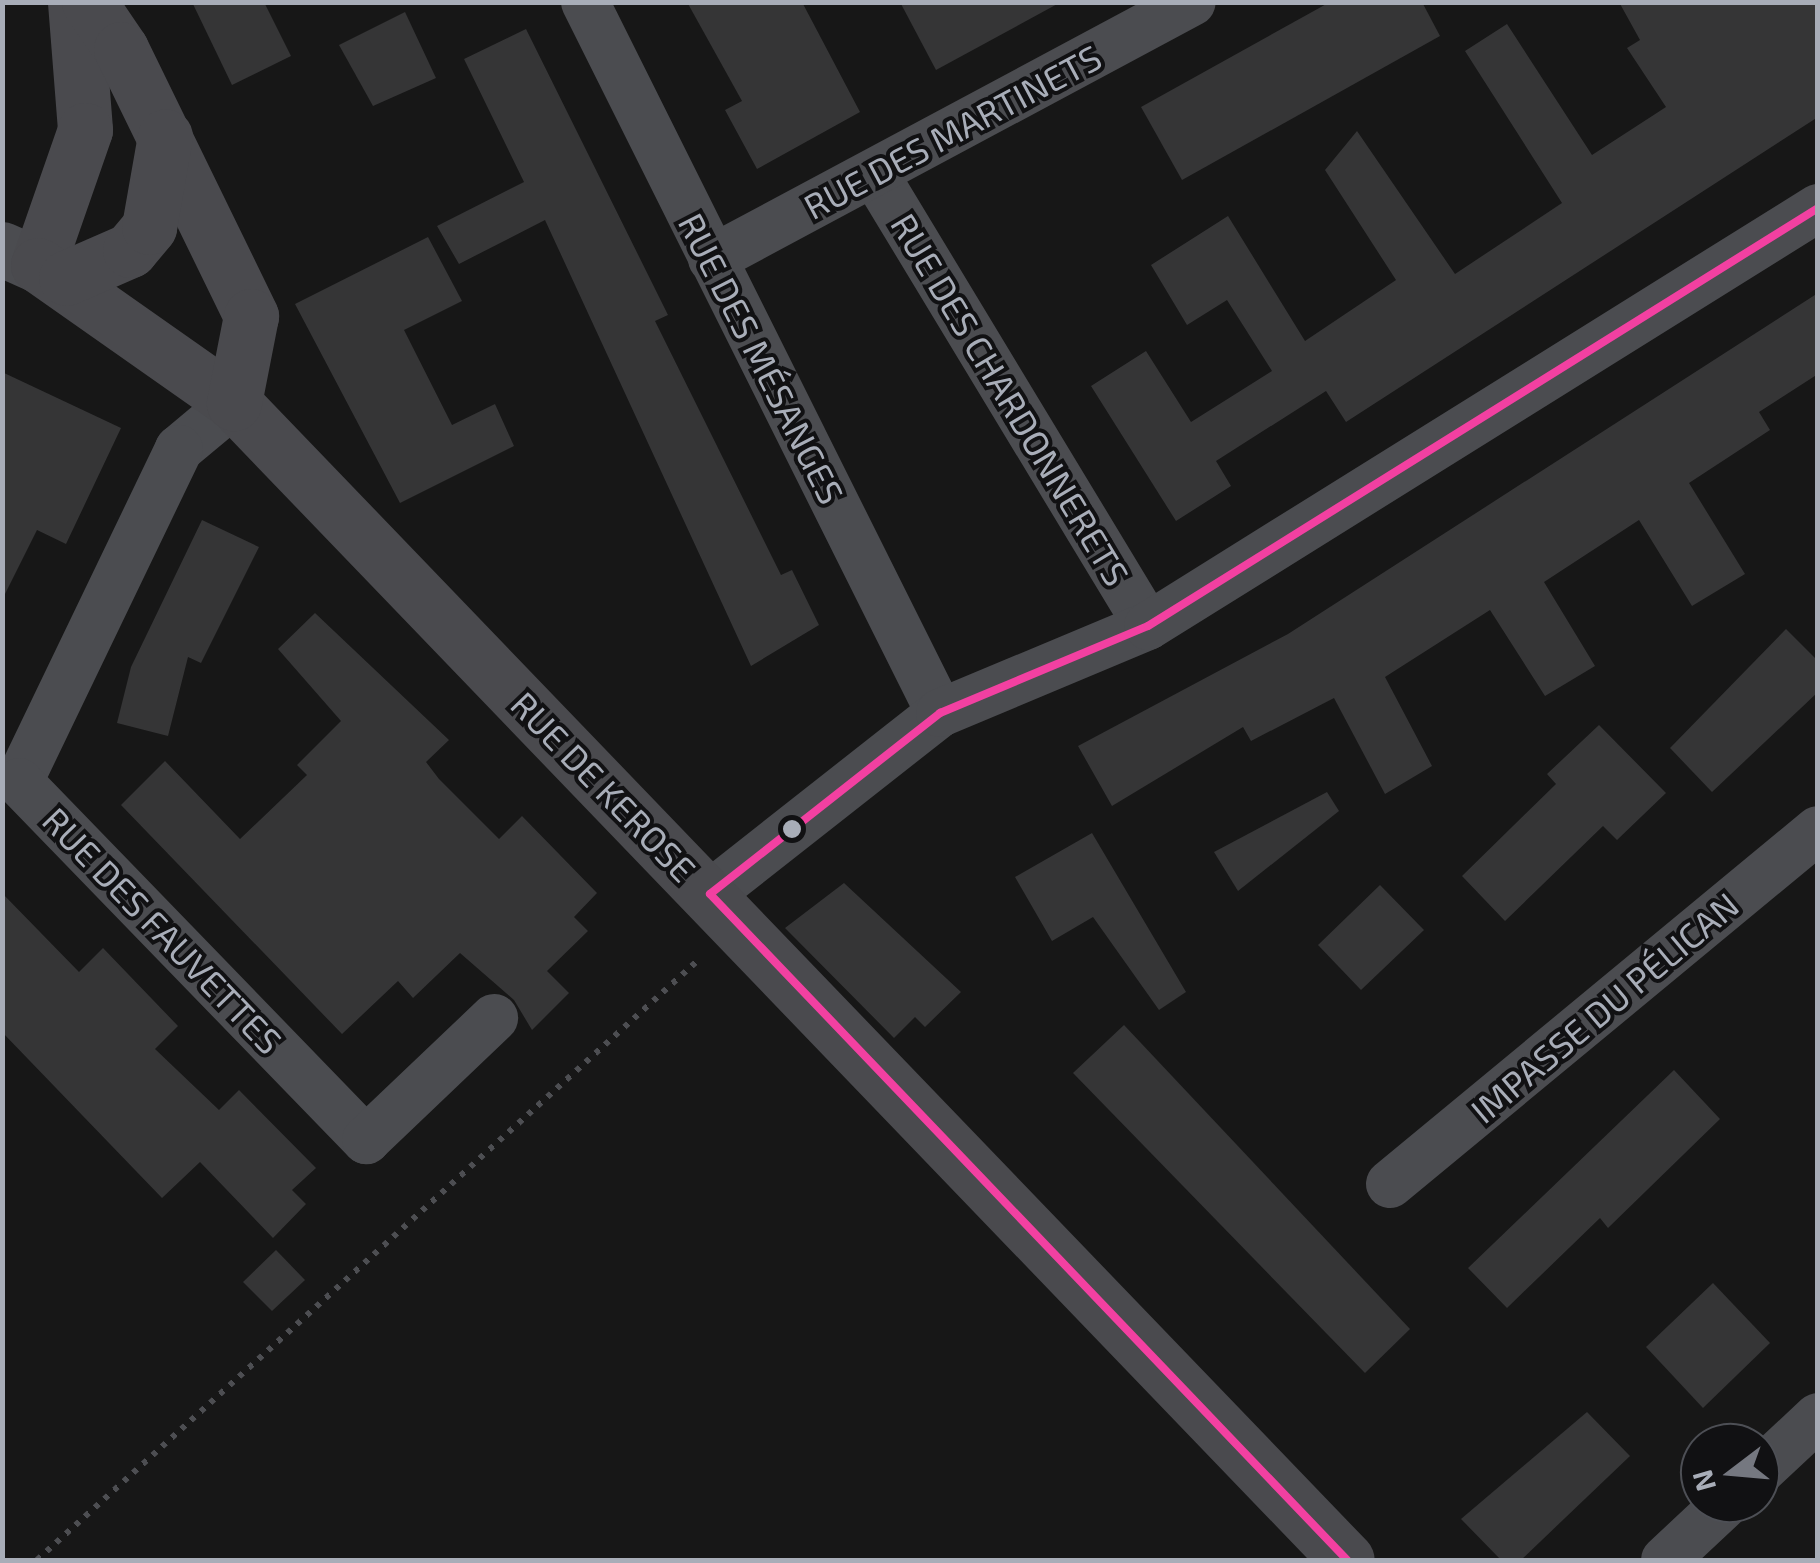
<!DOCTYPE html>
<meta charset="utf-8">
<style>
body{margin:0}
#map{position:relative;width:1820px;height:1563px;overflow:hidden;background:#171717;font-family:"Exo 2",sans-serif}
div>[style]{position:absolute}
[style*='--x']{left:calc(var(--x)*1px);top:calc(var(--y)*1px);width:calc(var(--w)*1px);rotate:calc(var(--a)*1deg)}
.building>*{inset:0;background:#353536}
.path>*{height:6px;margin-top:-3px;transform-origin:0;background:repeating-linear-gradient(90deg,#4d4e52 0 5px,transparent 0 13px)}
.minor>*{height:48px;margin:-24px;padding:0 24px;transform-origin:24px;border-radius:24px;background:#4b4c50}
.tertiary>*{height:55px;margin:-27.5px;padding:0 27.5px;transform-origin:27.5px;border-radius:27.5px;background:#4b4c50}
.secondary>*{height:55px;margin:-27.5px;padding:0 27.5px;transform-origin:27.5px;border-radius:27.5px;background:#4a4a4e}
.bus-1>*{height:8px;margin:-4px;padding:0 4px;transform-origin:4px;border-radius:4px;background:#f240a1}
.dots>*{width:28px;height:28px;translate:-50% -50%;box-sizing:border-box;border:5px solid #111113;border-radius:50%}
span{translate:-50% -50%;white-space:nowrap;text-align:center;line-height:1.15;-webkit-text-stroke:8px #111113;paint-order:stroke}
.street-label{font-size:35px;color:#a8adb8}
.frame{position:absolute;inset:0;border:5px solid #a8adb8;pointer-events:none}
.north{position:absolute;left:1680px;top:1423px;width:100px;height:100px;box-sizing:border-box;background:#111113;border:2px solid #4d4f55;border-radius:50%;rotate:254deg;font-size:28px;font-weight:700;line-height:40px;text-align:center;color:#a8adb8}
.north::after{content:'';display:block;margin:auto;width:35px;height:45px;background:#757880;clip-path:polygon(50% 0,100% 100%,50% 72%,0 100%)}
</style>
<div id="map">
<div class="building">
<div style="clip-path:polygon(192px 2px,264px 2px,291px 56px,232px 85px)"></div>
<div style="clip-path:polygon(687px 2px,802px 2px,860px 112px,757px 169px,725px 110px,742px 101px)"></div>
<div style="clip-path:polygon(900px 2px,1061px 2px,936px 70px)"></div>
<div style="clip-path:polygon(1330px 2px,1422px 2px,1440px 36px,1182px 180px,1141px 107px)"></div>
<div style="clip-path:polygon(1619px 2px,1818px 2px,1818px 117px,1346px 422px,1326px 391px,1216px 461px,1231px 486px,1176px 521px,1091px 386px,1146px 351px,1191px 422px,1272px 371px,1227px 300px,1187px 325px,1151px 265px,1228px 216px,1305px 341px,1396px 280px,1325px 170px,1357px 131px,1455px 274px,1562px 203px,1465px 51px,1507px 24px,1592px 155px,1666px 107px,1627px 48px,1640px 40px)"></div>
<div style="clip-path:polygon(405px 12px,436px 78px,373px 106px,339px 45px)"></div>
<div style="clip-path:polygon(526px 29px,668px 315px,655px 321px,781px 575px,792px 570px,819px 625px,751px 666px,545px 220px,459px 264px,437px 226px,524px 182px,464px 59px)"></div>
<div style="clip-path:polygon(428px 237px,462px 301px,404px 330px,452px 425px,495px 404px,514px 446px,400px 503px,295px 304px)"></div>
<div style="clip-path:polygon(1818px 293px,1818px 374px,1759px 412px,1770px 430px,1689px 483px,1745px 574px,1692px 606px,1639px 520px,1544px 582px,1595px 666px,1545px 696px,1490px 610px,1385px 677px,1432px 766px,1385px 794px,1334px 698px,1251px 741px,1243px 727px,1112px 806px,1078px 746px,1288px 634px)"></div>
<div style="clip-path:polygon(2px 372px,121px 428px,66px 544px,37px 530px,2px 600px)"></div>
<div style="clip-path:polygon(202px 520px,259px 547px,201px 663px,188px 657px,168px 736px,117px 723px,131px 667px)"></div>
<div style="clip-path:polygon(315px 613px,449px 740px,426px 762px,439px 779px,499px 839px,522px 816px,597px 893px,574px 917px,588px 931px,547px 971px,569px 993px,532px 1030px,514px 1000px,460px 953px,413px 998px,398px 981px,342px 1034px,121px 805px,165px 761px,240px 839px,307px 775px,297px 765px,341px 721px,278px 649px)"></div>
<div style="clip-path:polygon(1786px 629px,1818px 661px,1818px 692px,1712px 792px,1670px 748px)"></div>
<div style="clip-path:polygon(1599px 725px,1666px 793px,1617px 840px,1603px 826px,1505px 921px,1462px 876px,1556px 784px,1547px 774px)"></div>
<div style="clip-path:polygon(1327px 792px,1339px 811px,1238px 891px,1214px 852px)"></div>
<div style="clip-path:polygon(1092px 833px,1186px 992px,1159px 1010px,1093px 917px,1052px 941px,1015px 877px)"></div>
<div style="clip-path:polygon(844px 883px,961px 992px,925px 1027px,915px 1017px,894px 1038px,785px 928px)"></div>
<div style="clip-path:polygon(1380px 885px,1424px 930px,1361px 990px,1318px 945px)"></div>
<div style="clip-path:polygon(2px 893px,79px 972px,103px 948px,178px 1026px,155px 1049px,219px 1110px,239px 1090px,316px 1168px,292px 1190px,306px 1204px,273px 1238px,200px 1162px,162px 1198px,2px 1032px)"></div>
<div style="clip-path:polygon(1124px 1025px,1410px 1329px,1365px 1373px,1073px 1073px)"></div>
<div style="clip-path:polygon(1674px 1070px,1720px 1119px,1608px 1228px,1600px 1218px,1507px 1308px,1468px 1268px)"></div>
<div style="clip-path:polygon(276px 1250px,305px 1280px,272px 1311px,243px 1282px)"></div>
<div style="clip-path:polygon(1713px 1283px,1770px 1343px,1703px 1408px,1646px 1347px)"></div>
<div style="clip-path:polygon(1587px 1412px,1630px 1456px,1521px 1560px,1501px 1560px,1461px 1519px)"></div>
</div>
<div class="path">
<div style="--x:37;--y:1560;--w:890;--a:-42.22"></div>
</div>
<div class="minor">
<div style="--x:585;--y:2;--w:795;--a:63.47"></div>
<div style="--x:874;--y:173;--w:529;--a:58.83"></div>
<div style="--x:712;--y:259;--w:544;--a:-28.17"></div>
<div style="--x:234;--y:403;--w:72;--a:140.1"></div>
<div style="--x:179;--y:449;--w:369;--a:115.7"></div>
<div style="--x:19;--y:782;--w:499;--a:45.9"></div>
<div style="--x:366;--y:1140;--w:177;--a:-43.6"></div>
<div style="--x:710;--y:894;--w:293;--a:-38.2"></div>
<div style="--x:940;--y:713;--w:225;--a:-22.7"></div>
<div style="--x:1148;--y:626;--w:790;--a:-31.96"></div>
<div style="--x:1390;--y:1184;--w:555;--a:-39.59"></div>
<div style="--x:1760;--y:1471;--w:79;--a:-43"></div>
<div style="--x:1665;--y:1560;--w:83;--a:-43.1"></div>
</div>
<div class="tertiary">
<div style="--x:2;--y:249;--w:39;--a:24"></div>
</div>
<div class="secondary">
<div style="--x:75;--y:2;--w:128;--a:85.5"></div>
<div style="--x:85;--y:130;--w:143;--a:109.2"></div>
<div style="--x:38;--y:265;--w:240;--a:35.1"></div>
<div style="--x:234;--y:403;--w:1605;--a:46.11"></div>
<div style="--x:89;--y:2;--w:57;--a:55.8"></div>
<div style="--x:121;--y:49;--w:297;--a:64"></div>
<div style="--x:251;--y:316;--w:89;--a:101.1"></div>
<div style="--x:66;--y:278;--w:70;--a:-23.6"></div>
<div style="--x:130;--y:250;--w:30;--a:-50"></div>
<div style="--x:149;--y:227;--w:92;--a:-80"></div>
</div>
<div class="bus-1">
<div style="--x:710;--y:894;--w:293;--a:-38.2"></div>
<div style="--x:940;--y:713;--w:225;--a:-22.7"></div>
<div style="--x:1148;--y:626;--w:790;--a:-31.96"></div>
<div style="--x:710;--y:894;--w:922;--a:46.27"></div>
</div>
<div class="dots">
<div style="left:792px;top:829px;background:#a8adb8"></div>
</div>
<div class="street-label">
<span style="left:952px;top:131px;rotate:-28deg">RUE DES MARTINETS</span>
<span style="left:762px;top:358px;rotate:63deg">RUE DES MÉSANGES</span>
<span style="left:1011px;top:399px;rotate:59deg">RUE DES CHARDONNERETS</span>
<span style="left:604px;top:786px;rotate:46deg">RUE DE KEROSE</span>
<span style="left:163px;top:930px;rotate:46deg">RUE DES FAUVETTES</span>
<span style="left:1604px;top:1007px;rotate:-40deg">IMPASSE DU PÉLICAN</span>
</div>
<div class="frame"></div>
<div class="north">N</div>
</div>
